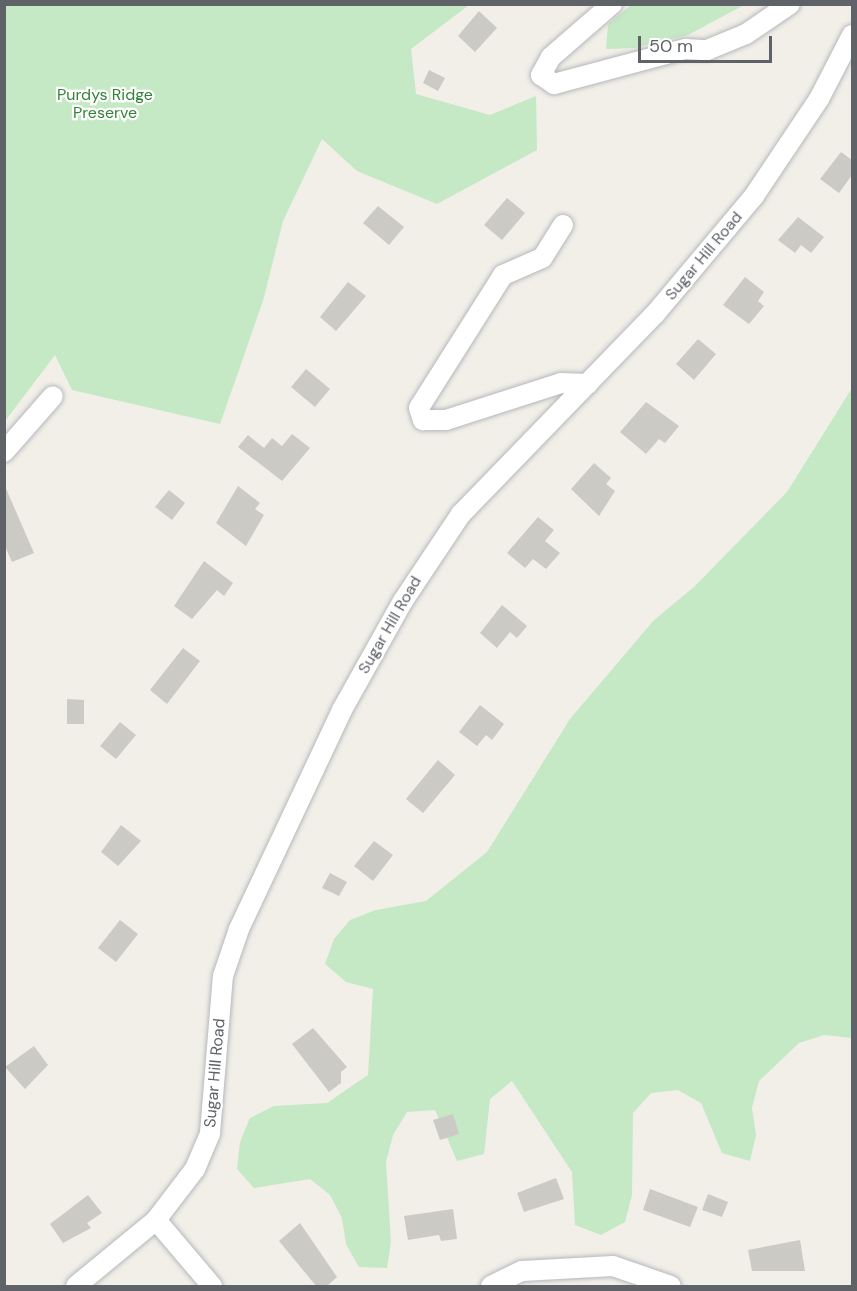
<!DOCTYPE html>
<style>
body{margin:0}
#map{position:relative;width:857px;height:1291px;overflow:hidden;background:#f1efe8;font-family:"DM Sans",sans-serif}
div>[style]{position:absolute}
[style*='--x']{left:calc(var(--x)*1px);top:calc(var(--y)*1px);width:calc(var(--w)*1px);rotate:calc(var(--a)*1deg)}
.green>*{inset:0;background:#c5e8c5}
.building>*{inset:0;background:#cccac5}
.roads{filter:drop-shadow(0 0 2px #b5b8bc) drop-shadow(0 0 2px #b5b8bc)}
.minor>*{height:20px;margin:-10px;padding:0 10px;transform-origin:10px;border-radius:10px;background:#fff}
span{translate:-50% -50%;white-space:nowrap;text-align:center;line-height:1.15;-webkit-text-stroke:4.5px #fff;paint-order:stroke}
.park-label{font-size:16px;color:#348238}
.street-label{font-size:16px;color:#5f6368}
.frame{position:absolute;inset:0;border:6px solid #5f6368;pointer-events:none}
.scale{position:absolute;left:638px;top:36px;width:134px;height:27px;box-sizing:border-box;border:3px solid #5f6368;border-top:0;padding-left:8px;font-size:18px;line-height:21px;white-space:nowrap;color:#5f6368;-webkit-text-stroke:4px #fff;paint-order:stroke}
</style>
<div id="map">
<div class="green">
<div style="clip-path:polygon(5px 4px,469px 5px,411px 49px,416px 94px,490px 115px,536px 96px,537px 150px,437px 204px,357px 171px,322px 139px,283px 221px,263px 301px,220px 424px,72px 390px,55px 355px,5px 421px)"></div>
<div style="clip-path:polygon(631px 5px,631px 4px,744px 5px,688px 35px,634px 48px,606px 49px,608px 24px)"></div>
<div style="clip-path:polygon(852px 388px,852px 1038px,824px 1035px,799px 1043px,759px 1081px,752px 1108px,756px 1135px,750px 1161px,722px 1153px,701px 1103px,678px 1090px,651px 1093px,633px 1113px,632px 1195px,625px 1222px,601px 1235px,575px 1225px,572px 1172px,512px 1081px,490px 1099px,484px 1154px,457px 1161px,435px 1110px,407px 1112px,393px 1135px,386px 1162px,391px 1242px,387px 1268px,359px 1267px,346px 1244px,342px 1218px,330px 1195px,310px 1179px,254px 1188px,237px 1169px,240px 1142px,250px 1118px,274px 1106px,327px 1103px,368px 1075px,373px 989px,346px 982px,325px 964px,334px 939px,350px 920px,376px 910px,426px 901px,487px 852px,570px 719px,654px 620px,694px 587px,787px 492px)"></div>
</div>
<div class="building">
<div style="clip-path:polygon(479px 11px,497px 28px,475px 52px,458px 36px)"></div>
<div style="clip-path:polygon(429px 70px,445px 78px,438px 91px,423px 83px)"></div>
<div style="clip-path:polygon(841px 152px,852px 160px,852px 175px,839px 193px,820px 179px)"></div>
<div style="clip-path:polygon(507px 198px,525px 213px,502px 240px,484px 225px)"></div>
<div style="clip-path:polygon(378px 206px,404px 227px,389px 245px,363px 223px)"></div>
<div style="clip-path:polygon(798px 217px,824px 237px,811px 253px,801px 245px,795px 253px,778px 240px)"></div>
<div style="clip-path:polygon(745px 277px,764px 292px,758px 301px,764px 306px,749px 324px,723px 305px)"></div>
<div style="clip-path:polygon(348px 282px,366px 296px,336px 331px,320px 317px)"></div>
<div style="clip-path:polygon(698px 339px,716px 354px,694px 380px,676px 364px)"></div>
<div style="clip-path:polygon(306px 369px,330px 389px,315px 407px,291px 387px)"></div>
<div style="clip-path:polygon(646px 402px,679px 426px,665px 443px,659px 439px,646px 454px,620px 432px)"></div>
<div style="clip-path:polygon(292px 434px,310px 448px,282px 481px,238px 447px,248px 435px,264px 448px,272px 438px,282px 446px)"></div>
<div style="clip-path:polygon(594px 463px,611px 478px,606px 484px,615px 491px,599px 516px,571px 489px)"></div>
<div style="clip-path:polygon(4px 484px,34px 553px,12px 562px,4px 544px)"></div>
<div style="clip-path:polygon(238px 486px,260px 503px,255px 509px,264px 515px,246px 546px,216px 523px)"></div>
<div style="clip-path:polygon(169px 490px,185px 503px,172px 520px,155px 507px)"></div>
<div style="clip-path:polygon(538px 517px,554px 530px,545px 541px,560px 553px,546px 569px,533px 559px,525px 568px,507px 553px)"></div>
<div style="clip-path:polygon(204px 561px,233px 583px,224px 596px,217px 590px,192px 619px,174px 606px)"></div>
<div style="clip-path:polygon(502px 605px,527px 626px,517px 638px,510px 632px,497px 648px,480px 633px)"></div>
<div style="clip-path:polygon(183px 648px,200px 661px,167px 704px,150px 690px)"></div>
<div style="clip-path:polygon(67px 699px,84px 700px,84px 724px,67px 724px)"></div>
<div style="clip-path:polygon(480px 705px,504px 724px,492px 740px,486px 735px,477px 746px,459px 732px)"></div>
<div style="clip-path:polygon(120px 722px,136px 735px,116px 759px,100px 746px)"></div>
<div style="clip-path:polygon(438px 760px,455px 775px,423px 813px,406px 799px)"></div>
<div style="clip-path:polygon(121px 825px,141px 841px,118px 866px,101px 852px)"></div>
<div style="clip-path:polygon(374px 841px,393px 855px,373px 881px,354px 866px)"></div>
<div style="clip-path:polygon(330px 873px,347px 882px,339px 896px,322px 888px)"></div>
<div style="clip-path:polygon(120px 920px,138px 934px,116px 962px,98px 948px)"></div>
<div style="clip-path:polygon(313px 1028px,347px 1067px,341px 1072px,341px 1083px,329px 1092px,292px 1044px)"></div>
<div style="clip-path:polygon(34px 1046px,48px 1065px,25px 1089px,5px 1067px)"></div>
<div style="clip-path:polygon(453px 1114px,459px 1134px,440px 1140px,433px 1120px)"></div>
<div style="clip-path:polygon(556px 1178px,564px 1199px,524px 1212px,517px 1193px)"></div>
<div style="clip-path:polygon(650px 1189px,698px 1207px,690px 1227px,643px 1210px)"></div>
<div style="clip-path:polygon(708px 1194px,728px 1202px,722px 1217px,702px 1210px)"></div>
<div style="clip-path:polygon(88px 1195px,102px 1213px,87px 1223px,91px 1228px,63px 1243px,50px 1224px)"></div>
<div style="clip-path:polygon(453px 1209px,457px 1239px,441px 1241px,439px 1235px,408px 1240px,404px 1216px)"></div>
<div style="clip-path:polygon(300px 1223px,337px 1277px,326px 1287px,317px 1287px,279px 1241px)"></div>
<div style="clip-path:polygon(800px 1240px,805px 1271px,752px 1271px,748px 1250px)"></div>
</div>
<div class="roads">
<div class="minor">
<div style="--x:612;--y:4;--w:81;--a:139"></div>
<div style="--x:551;--y:57;--w:21;--a:119"></div>
<div style="--x:541;--y:75;--w:16;--a:35"></div>
<div style="--x:554;--y:84;--w:136;--a:-15"></div>
<div style="--x:685;--y:49;--w:22;--a:3"></div>
<div style="--x:707;--y:50;--w:42;--a:-22.3"></div>
<div style="--x:746;--y:34;--w:53;--a:-34.3"></div>
<div style="--x:563;--y:225;--w:39;--a:122"></div>
<div style="--x:542;--y:258;--w:43;--a:156.4"></div>
<div style="--x:503;--y:275;--w:157;--a:122.3"></div>
<div style="--x:419;--y:408;--w:13;--a:72"></div>
<div style="--x:423;--y:420;--w:23;--a:0"></div>
<div style="--x:446;--y:420;--w:121;--a:-17.8"></div>
<div style="--x:561;--y:383;--w:27;--a:2"></div>
<div style="--x:4;--y:452;--w:74;--a:-48.8"></div>
<div style="--x:156;--y:1220;--w:87;--a:49.7"></div>
<div style="--x:76;--y:1286;--w:104;--a:-39.5"></div>
<div style="--x:156;--y:1220;--w:64;--a:-52.6"></div>
<div style="--x:195;--y:1169;--w:39;--a:-67"></div>
<div style="--x:210;--y:1133;--w:158;--a:-85.3"></div>
<div style="--x:223;--y:976;--w:50;--a:-71.2"></div>
<div style="--x:239;--y:929;--w:242;--a:-64.8"></div>
<div style="--x:342;--y:710;--w:125;--a:-60.8"></div>
<div style="--x:403;--y:601;--w:105;--a:-56.3"></div>
<div style="--x:461;--y:514;--w:279;--a:-45.9"></div>
<div style="--x:655;--y:314;--w:154;--a:-50"></div>
<div style="--x:754;--y:196;--w:117;--a:-56.2"></div>
<div style="--x:819;--y:99;--w:72;--a:-62.7"></div>
<div style="--x:491;--y:1286;--w:34;--a:-26"></div>
<div style="--x:522;--y:1271;--w:91;--a:-3.1"></div>
<div style="--x:613;--y:1266;--w:61;--a:19"></div>
</div>
</div>
<div class="park-label">
<span style="left:105px;top:104px">Purdys Ridge<br>Preserve</span>
</div>
<div class="street-label">
<span style="left:704px;top:256px;rotate:-50deg">Sugar Hill Road</span>
<span style="left:390px;top:625px;rotate:-60deg">Sugar Hill Road</span>
<span style="left:215px;top:1073px;rotate:-85deg">Sugar Hill Road</span>
</div>
<div class="frame"></div>
<div class="scale">50 m</div>
</div>
